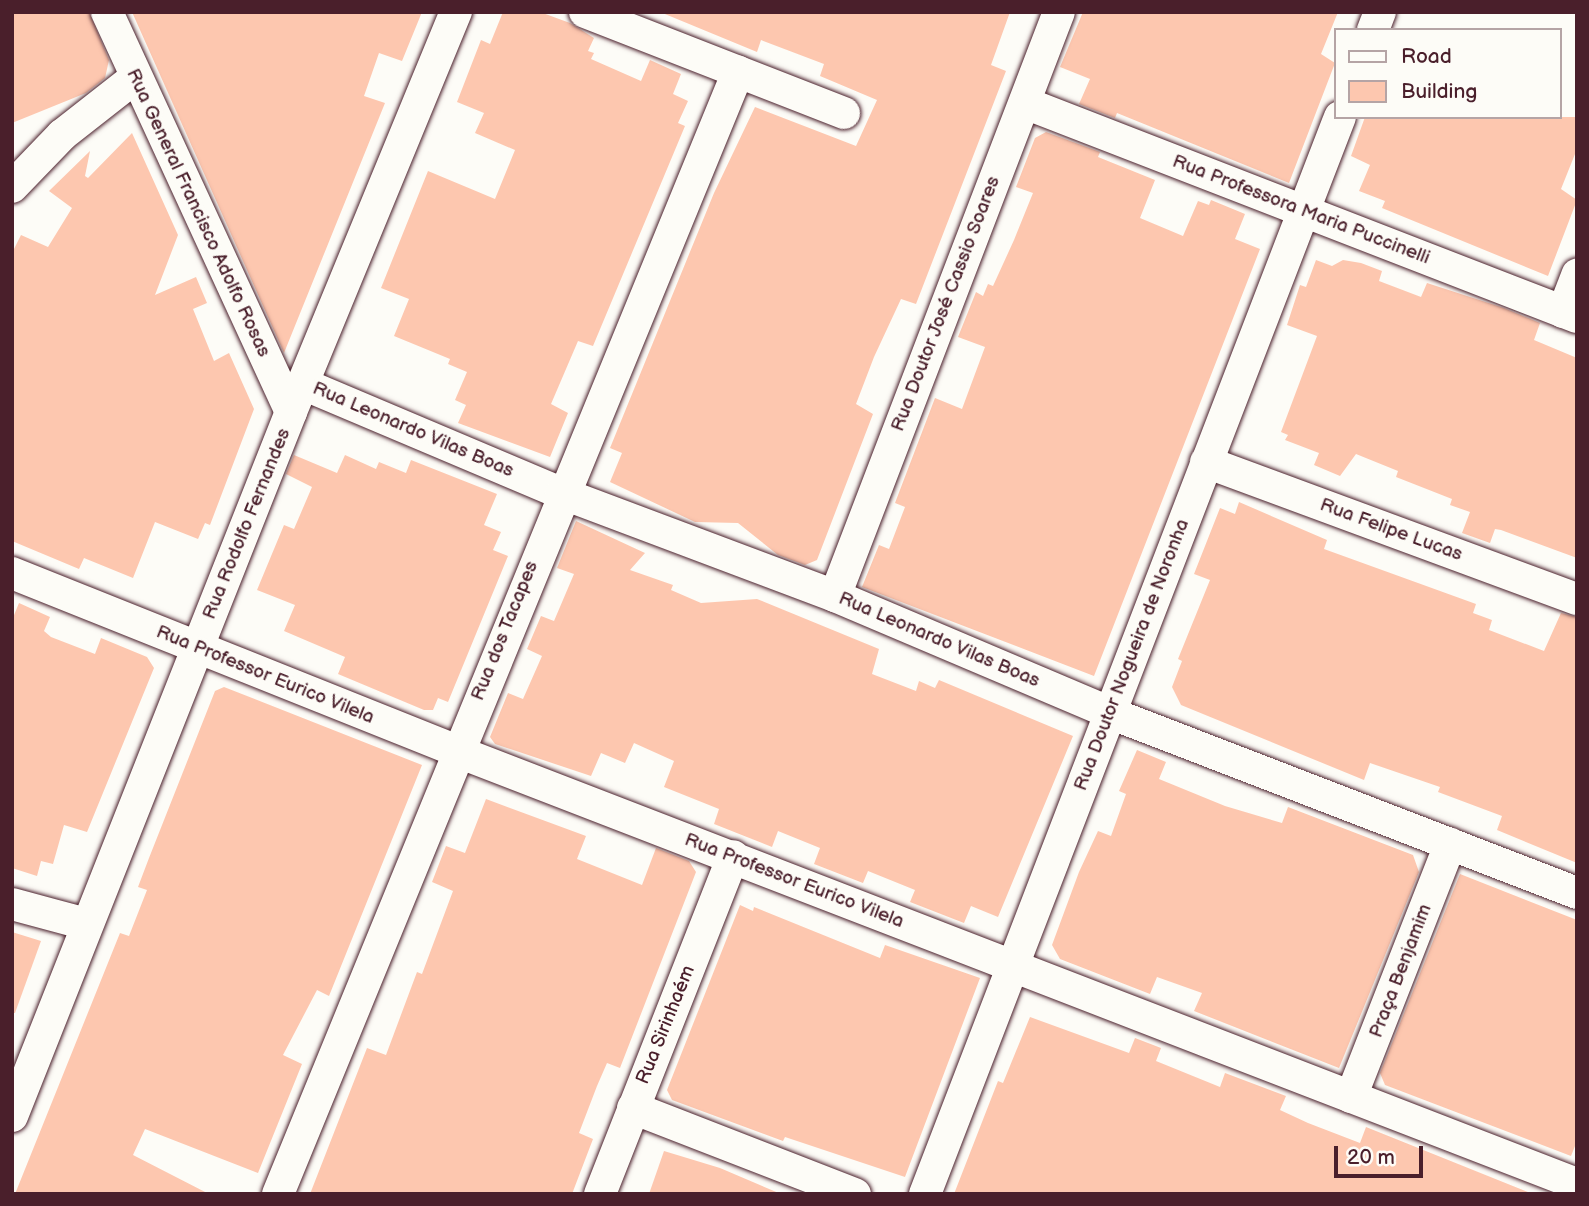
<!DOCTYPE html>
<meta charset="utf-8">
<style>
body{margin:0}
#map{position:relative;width:1589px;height:1206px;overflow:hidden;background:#fdfcf7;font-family:"Balsamiq Sans",sans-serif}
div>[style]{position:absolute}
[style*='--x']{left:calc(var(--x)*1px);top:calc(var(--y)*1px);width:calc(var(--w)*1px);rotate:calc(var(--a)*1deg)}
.building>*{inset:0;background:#fdc7af}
.roads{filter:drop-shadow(0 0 2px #4a1f2b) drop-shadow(0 0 2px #4a1f2b)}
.street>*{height:32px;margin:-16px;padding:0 16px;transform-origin:16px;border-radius:16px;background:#fdfcf7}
span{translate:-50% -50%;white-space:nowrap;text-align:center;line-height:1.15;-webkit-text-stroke:7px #fdfcf7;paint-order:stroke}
.street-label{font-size:19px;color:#4a1f2b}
.frame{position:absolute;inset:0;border:14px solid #4a1f2b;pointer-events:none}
.legend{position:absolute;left:1334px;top:28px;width:228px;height:91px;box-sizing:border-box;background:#fdfcf7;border:2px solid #b5a4a5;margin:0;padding:9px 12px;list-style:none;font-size:21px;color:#4a1f2b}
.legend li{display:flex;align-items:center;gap:14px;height:35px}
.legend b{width:35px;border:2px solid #b5a4a5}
.scale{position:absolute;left:1334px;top:1146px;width:89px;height:32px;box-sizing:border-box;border:4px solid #4a1f2b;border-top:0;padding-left:9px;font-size:21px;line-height:24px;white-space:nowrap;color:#4a1f2b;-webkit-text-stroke:5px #fdfcf7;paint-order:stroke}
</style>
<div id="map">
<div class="building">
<div style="clip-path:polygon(12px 12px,89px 12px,109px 60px,105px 78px,86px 93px,12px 123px)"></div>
<div style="clip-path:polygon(132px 12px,422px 12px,402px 61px,379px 53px,364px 96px,385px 103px,284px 353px)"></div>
<div style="clip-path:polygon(503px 12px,540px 12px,570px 23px,594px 38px,588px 51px,594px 53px,591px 59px,641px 81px,650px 60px,681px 74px,673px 94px,688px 101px,678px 123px,685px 126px,593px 346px,578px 341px,551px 404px,568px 413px,550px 457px,458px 423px,466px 405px,455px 400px,467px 372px,448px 364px,450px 359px,394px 336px,409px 299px,381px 288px,428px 171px,495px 199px,515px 150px,475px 133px,484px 113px,457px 102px,481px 40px,490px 44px)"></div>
<div style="clip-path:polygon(660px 12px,1010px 12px,991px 65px,1006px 71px,916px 304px,901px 299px,874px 357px,856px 404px,873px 414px,817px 560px,805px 565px,778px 555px,738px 523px,695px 522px,610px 482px,622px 453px,610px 448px,714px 193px,755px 107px,856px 146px,877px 100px,820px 76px,824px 64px,761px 40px,757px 52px)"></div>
<div style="clip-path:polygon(1083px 12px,1338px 12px,1321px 54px,1335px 63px,1289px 183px,1117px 113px,1115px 118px,1079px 104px,1090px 79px,1060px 67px)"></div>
<div style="clip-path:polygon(1365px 117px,1577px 117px,1577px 149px,1561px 189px,1577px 200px,1548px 276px,1382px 208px,1385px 201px,1359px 191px,1370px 165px,1351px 156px)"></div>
<div style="clip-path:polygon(1046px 132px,1100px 152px,1098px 157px,1155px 180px,1140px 218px,1183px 236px,1198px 201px,1209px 205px,1211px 200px,1245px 214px,1235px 239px,1260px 249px,1094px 676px,862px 587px,879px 545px,889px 549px,905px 507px,895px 503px,935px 398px,962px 409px,985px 347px,958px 337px,976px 292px,983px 296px,988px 284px,993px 286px,1014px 240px,1033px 193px,1016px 187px,1035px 138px)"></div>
<div style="clip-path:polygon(132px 133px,178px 235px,155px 295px,196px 277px,207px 303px,193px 309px,214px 361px,229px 353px,254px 409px,210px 525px,205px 523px,198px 539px,155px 522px,133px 578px,84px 558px,79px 569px,12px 541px,12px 253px,21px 235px,48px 247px,72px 208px,49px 191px,90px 151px,85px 176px,88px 178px)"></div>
<div style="clip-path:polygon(1316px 260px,1332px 266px,1343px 260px,1361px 263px,1382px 271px,1379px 281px,1421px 297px,1427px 283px,1504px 308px,1540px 323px,1534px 340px,1577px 358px,1577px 558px,1501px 530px,1495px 529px,1490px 543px,1462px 533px,1470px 512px,1450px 505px,1452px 499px,1396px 477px,1398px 471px,1356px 454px,1340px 476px,1314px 465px,1319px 453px,1285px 440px,1288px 435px,1281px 432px,1317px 336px,1287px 325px,1300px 285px,1306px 287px)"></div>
<div style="clip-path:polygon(294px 455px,337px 473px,345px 455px,376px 469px,379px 462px,406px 473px,411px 460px,497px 494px,484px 525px,501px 532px,493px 550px,508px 556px,448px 702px,438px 698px,433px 710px,424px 710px,338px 674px,345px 657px,284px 631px,295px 605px,257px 590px,284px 525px,294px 529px,312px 487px,286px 474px)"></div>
<div style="clip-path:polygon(1239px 502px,1327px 540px,1324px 549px,1476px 604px,1473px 613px,1492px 620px,1489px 630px,1544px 651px,1561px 613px,1577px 617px,1577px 863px,1497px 830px,1502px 816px,1438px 792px,1440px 787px,1370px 763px,1364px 780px,1181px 705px,1172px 687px,1182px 661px,1178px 659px,1210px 580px,1194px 574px,1220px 508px,1235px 514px)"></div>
<div style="clip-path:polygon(576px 521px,645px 553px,630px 570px,673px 585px,671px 590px,701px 603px,757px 599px,879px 649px,872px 674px,916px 691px,919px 681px,935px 688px,939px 680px,1073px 736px,998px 917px,971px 906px,964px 923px,910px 902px,915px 890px,868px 871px,863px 883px,814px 864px,820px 848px,778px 831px,772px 847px,714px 824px,719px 809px,664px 787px,674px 761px,634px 743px,625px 763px,601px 753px,591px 776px,495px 744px,490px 737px,508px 693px,523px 699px,542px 656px,527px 649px,541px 616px,554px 621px,574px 574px,557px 568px)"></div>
<div style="clip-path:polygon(19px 603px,50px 617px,44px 631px,51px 637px,95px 654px,101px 638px,147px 657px,154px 668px,87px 832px,64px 825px,53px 864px,41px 861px,37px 876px,12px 868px,12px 620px)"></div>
<div style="clip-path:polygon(224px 687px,422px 765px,329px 996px,317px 990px,283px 1055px,302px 1064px,258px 1173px,145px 1129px,133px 1155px,209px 1194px,15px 1194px,120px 933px,129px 936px,147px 890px,138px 887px,149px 858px,215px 691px)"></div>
<div style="clip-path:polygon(1137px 750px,1166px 762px,1159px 779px,1225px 806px,1282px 823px,1288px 807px,1413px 855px,1419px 872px,1339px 1068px,1194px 1011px,1202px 993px,1157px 977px,1150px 994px,1060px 959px,1052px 945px,1079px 872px,1098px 831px,1111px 836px,1126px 794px,1119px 791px)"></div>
<div style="clip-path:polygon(486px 799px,586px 836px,577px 859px,642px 885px,656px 848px,689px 861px,696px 872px,620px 1068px,607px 1063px,597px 1086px,579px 1133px,593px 1139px,572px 1194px,310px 1194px,367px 1048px,386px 1055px,417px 972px,422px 974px,453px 891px,432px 882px,446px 846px,465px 853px)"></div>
<div style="clip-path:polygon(1460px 874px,1577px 920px,1577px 1141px,1571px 1156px,1385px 1085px,1380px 1073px)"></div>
<div style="clip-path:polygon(740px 905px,753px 911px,754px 907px,880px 958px,885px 945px,980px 978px,905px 1177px,785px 1137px,783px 1141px,672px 1100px,667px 1090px)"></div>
<div style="clip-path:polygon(12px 932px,41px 941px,15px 1013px,12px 1013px)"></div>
<div style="clip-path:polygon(1030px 1017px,1129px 1053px,1135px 1038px,1161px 1048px,1156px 1061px,1220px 1087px,1225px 1073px,1286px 1096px,1280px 1110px,1308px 1123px,1360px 1143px,1366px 1127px,1533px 1194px,954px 1194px,998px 1081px,1003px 1083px)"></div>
<div style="clip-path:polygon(664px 1151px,720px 1168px,781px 1194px,649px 1194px)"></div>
</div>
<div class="roads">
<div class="street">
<div style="--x:107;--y:12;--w:440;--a:65.3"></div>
<div style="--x:585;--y:12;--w:278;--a:21.3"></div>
<div style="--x:1373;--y:30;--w:19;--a:-69"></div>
<div style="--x:1025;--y:103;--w:592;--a:21.19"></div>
<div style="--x:12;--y:187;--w:72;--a:-46.1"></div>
<div style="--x:62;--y:135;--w:94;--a:-38.1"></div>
<div style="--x:1563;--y:312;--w:40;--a:-69"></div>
<div style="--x:303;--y:384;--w:280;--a:22.9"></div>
<div style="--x:561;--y:493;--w:293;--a:20.6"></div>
<div style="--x:835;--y:596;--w:299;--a:23"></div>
<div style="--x:1110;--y:713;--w:500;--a:21.08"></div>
<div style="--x:1206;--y:462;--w:395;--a:20.3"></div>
<div style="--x:12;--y:573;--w:478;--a:21.8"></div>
<div style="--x:456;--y:751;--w:1202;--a:21.12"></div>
<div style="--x:835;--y:596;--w:625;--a:-69.02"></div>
<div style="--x:12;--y:904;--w:77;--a:15.1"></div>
<div style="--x:1351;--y:1097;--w:272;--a:-68.6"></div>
<div style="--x:633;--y:1108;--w:238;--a:21.2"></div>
<div style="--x:12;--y:1116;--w:757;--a:-68.38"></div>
<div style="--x:291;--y:412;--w:433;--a:-67.6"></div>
<div style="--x:278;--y:1194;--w:1213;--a:-67.71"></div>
<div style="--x:600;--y:1194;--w:363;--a:-68.5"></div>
<div style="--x:925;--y:1194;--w:1154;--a:-68.93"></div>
</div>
</div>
<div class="street-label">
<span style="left:1301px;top:210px;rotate:21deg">Rua Professora Maria Puccinelli</span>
<span style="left:198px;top:213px;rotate:65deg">Rua General Francisco Adolfo Rosas</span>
<span style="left:946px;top:304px;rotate:-69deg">Rua Doutor José Cassio Soares</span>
<span style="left:413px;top:430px;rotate:23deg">Rua Leonardo Vilas Boas</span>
<span style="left:247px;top:524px;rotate:-68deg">Rua Rodolfo Fernandes</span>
<span style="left:1391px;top:530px;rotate:20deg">Rua Felipe Lucas</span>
<span style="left:505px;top:631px;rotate:-68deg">Rua dos Tacapes</span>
<span style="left:939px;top:640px;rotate:23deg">Rua Leonardo Vilas Boas</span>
<span style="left:1132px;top:655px;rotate:-69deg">Rua Doutor Nogueira de Noronha</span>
<span style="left:265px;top:675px;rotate:22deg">Rua Professor Eurico Vilela</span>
<span style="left:794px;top:881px;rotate:21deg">Rua Professor Eurico Vilela</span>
<span style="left:1401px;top:971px;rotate:-69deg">Praça Benjamim</span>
<span style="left:666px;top:1025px;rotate:-68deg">Rua Sirinhaém</span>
</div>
<div class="frame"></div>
<ul class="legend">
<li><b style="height:9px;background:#fdfcf7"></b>Road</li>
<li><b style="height:19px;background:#fdc7af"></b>Building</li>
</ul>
<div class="scale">20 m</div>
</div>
